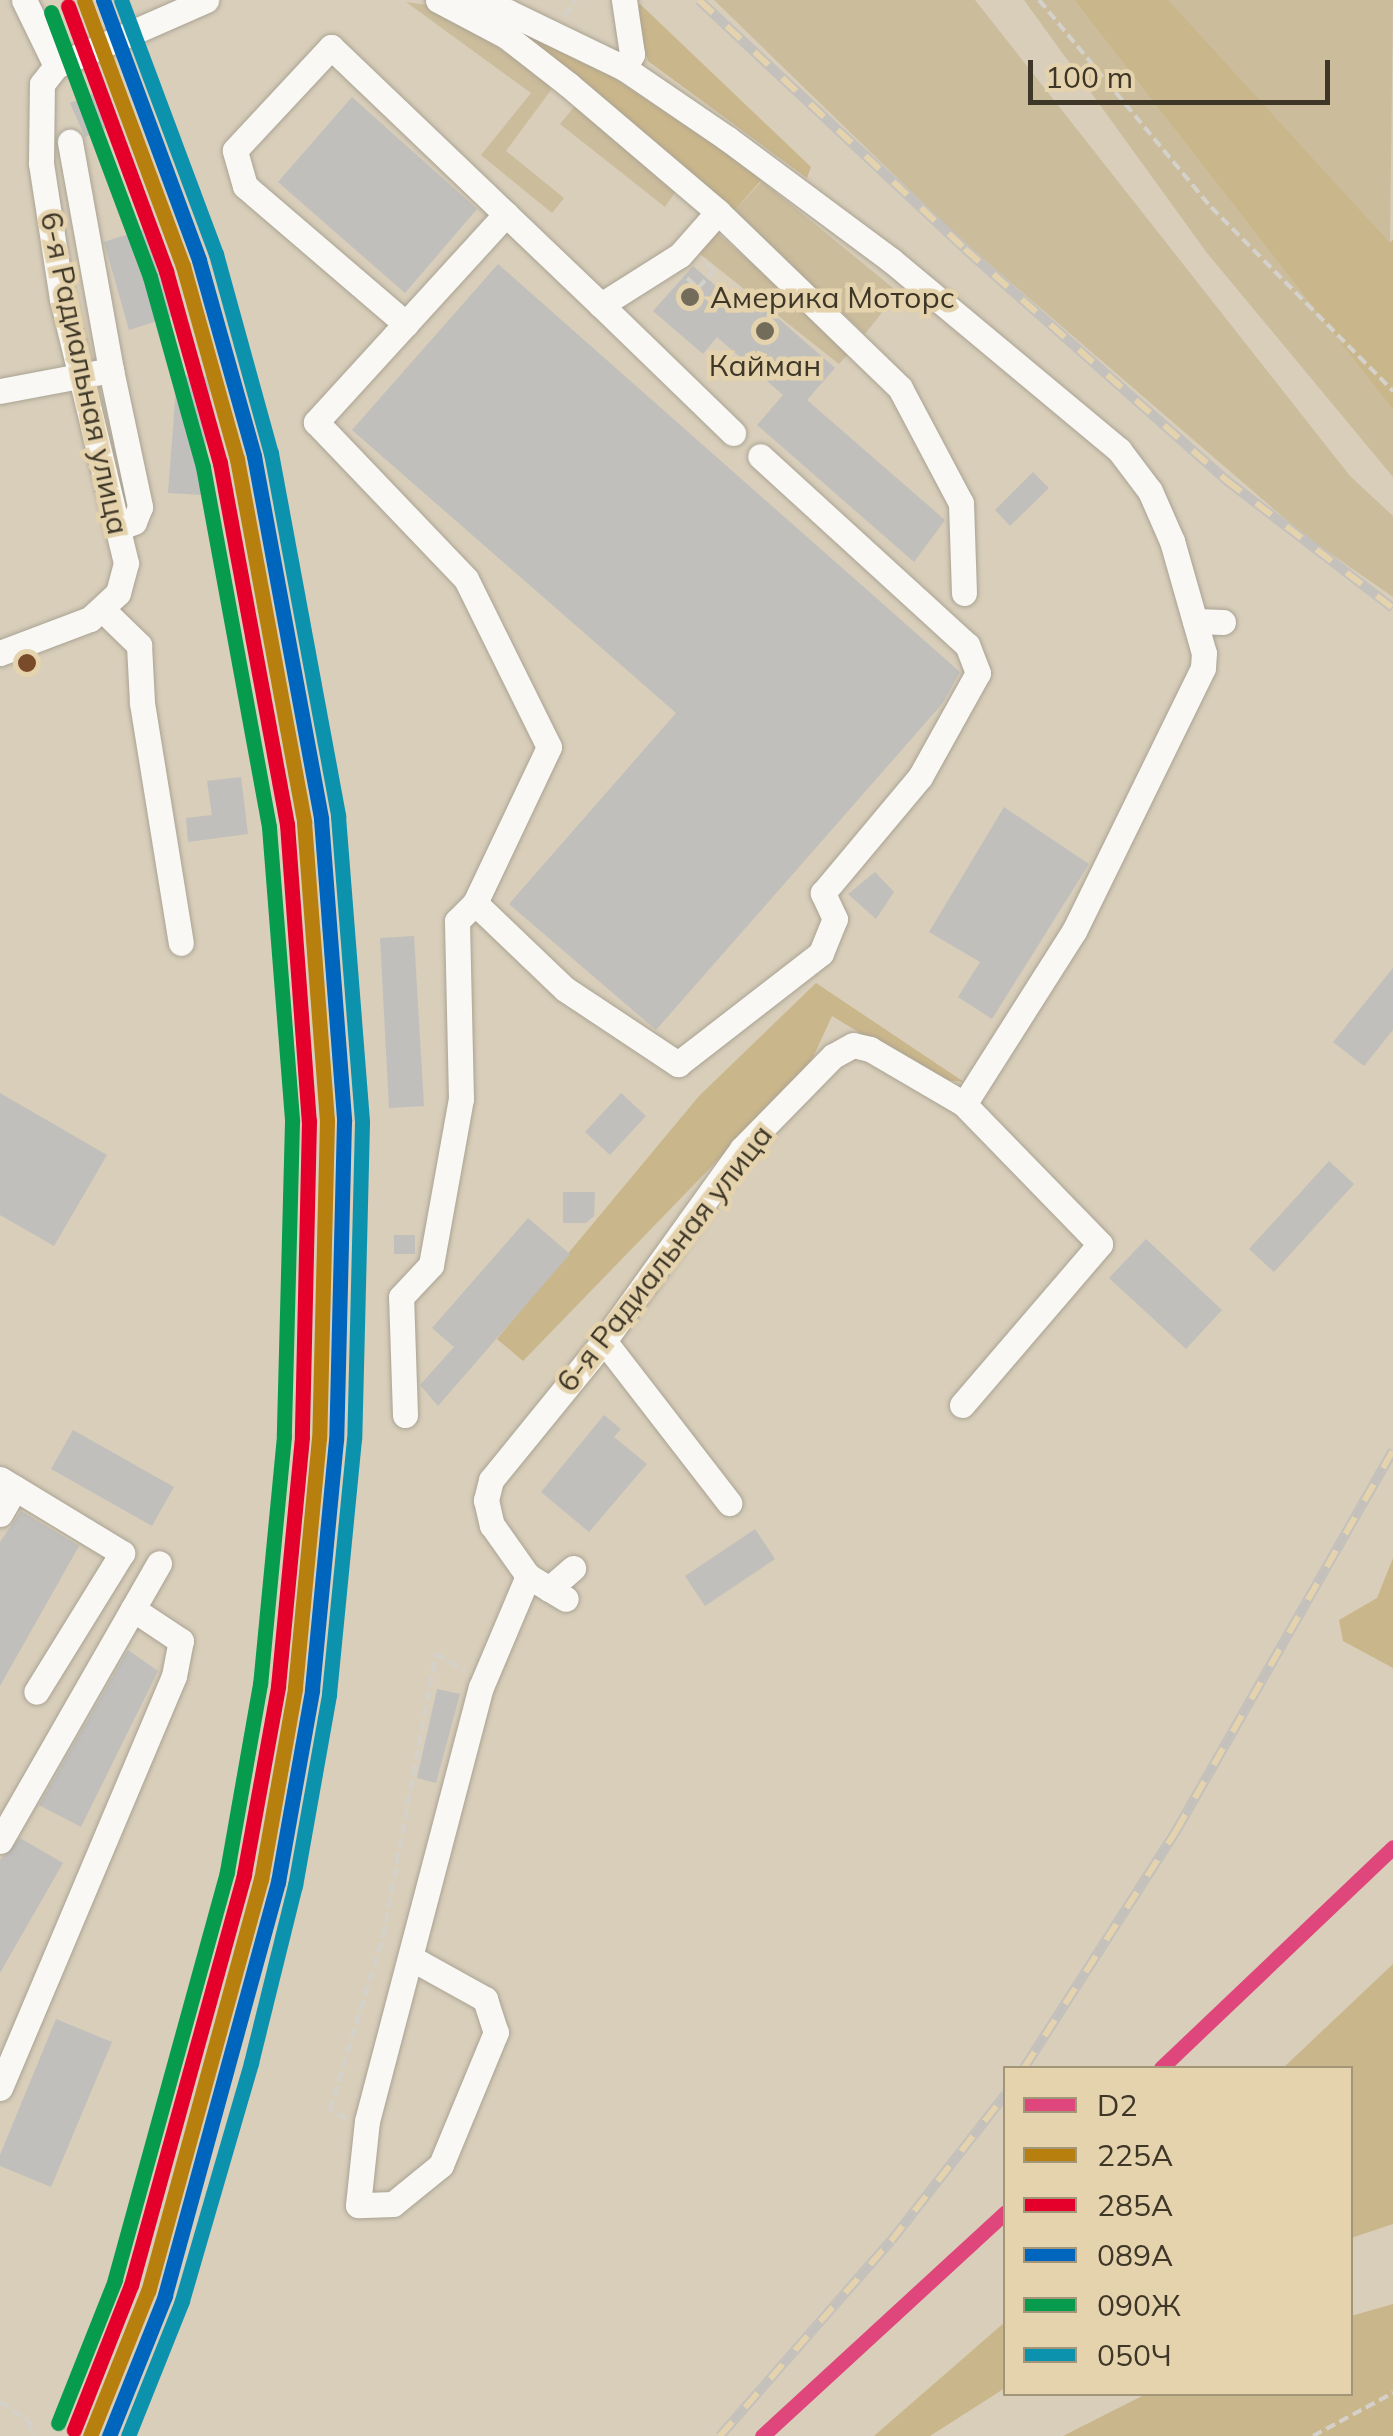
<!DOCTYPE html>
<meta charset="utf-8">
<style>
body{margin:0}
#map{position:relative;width:1393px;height:2436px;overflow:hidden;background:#d8ceba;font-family:Mulish,sans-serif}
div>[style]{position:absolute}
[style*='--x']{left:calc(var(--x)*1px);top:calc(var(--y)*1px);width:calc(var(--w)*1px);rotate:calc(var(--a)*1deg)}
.green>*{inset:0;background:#cbbc9c}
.forest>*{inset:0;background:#cab68b}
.building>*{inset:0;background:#c0bfbc}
.path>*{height:4px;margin-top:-2px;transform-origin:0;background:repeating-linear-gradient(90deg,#d3d1ca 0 10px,transparent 0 15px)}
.roads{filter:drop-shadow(0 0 2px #aaa393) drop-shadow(0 0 2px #aaa393)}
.minor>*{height:25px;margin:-12.5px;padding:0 12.5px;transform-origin:12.5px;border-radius:12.5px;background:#f9f8f5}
.rail>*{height:10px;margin-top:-5px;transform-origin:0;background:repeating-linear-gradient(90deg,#e5d3ad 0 19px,#c4c1bc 0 38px);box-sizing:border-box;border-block:2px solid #c4c1bc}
.rail-1>*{height:15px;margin:-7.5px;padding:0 7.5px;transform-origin:7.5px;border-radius:7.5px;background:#df477c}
.rail-2>*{height:15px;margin:-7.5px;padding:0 7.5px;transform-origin:7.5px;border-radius:7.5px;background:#b67f0e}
.rail-3>*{height:15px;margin:-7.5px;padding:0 7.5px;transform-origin:7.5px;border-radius:7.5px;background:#e4002b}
.rail-4>*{height:15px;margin:-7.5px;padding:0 7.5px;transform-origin:7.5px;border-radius:7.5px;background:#0065bd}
.rail-5>*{height:15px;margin:-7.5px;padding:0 7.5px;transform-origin:7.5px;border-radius:7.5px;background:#069b4d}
.rail-6>*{height:15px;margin:-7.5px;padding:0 7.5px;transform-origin:7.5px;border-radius:7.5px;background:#0c92ad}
.dots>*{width:28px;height:28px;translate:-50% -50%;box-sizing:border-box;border:5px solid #e5d3ad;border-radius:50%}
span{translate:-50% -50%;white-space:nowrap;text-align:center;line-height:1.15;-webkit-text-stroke:9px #e5d3ad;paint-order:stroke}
.poi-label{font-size:30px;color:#3e3728}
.left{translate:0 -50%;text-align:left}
.street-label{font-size:30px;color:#3e3728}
.legend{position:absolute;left:1003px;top:2066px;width:350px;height:330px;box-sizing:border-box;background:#e5d3ad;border:2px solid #a29578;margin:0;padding:12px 18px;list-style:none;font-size:30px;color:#3e3728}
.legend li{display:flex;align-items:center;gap:20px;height:50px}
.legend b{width:50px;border:2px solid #a29578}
.scale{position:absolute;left:1028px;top:60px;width:302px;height:45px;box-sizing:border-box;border:5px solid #3e3728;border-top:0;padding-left:12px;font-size:30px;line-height:35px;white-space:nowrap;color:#3e3728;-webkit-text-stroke:8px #e5d3ad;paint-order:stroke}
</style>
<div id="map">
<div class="green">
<div style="clip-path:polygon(714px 0,975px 0,1350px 476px,1393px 516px,1393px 597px,1305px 536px,959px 238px)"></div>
<div style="clip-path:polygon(1024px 0,1074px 0,1393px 410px,1393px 477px,1207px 253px)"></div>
<div style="clip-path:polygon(1168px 0,1393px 0,1390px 244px,1170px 5px)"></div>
<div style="clip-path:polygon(406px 2px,434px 6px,546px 79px,551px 90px,506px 151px,564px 198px,552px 213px,481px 155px,531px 93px)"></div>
<div style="clip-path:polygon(575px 106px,676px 191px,665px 207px,560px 124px)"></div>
<div style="clip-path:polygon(762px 181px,898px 292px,865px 334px,733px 212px)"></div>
<div style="clip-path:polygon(716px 232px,852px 350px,839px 364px,695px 250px)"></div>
</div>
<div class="forest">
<div style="clip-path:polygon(1074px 0,1168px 0,1390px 243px,1393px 239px,1393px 410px)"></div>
<div style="clip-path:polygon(640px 4px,811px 167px,807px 178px,648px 61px,633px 8px)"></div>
<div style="clip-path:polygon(497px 16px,561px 43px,764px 177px,733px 212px)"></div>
<div style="clip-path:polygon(816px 983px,964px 1082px,936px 1079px,832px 1016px,809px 1066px,523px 1361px,497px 1339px,699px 1096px)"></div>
<div style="clip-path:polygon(1393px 1558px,1393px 1668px,1343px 1641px,1339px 1620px,1377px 1598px)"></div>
<div style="clip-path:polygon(1393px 1964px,1393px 2224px,1351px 2238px,1350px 2068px,1283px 2068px)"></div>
<div style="clip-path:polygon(1393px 2304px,1393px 2436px,1063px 2436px,1146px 2394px,1350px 2394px,1351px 2316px)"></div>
<div style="clip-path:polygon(1005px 2322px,1005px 2388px,930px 2436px,874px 2436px)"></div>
</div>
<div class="building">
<div style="clip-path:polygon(97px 92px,111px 126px,85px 137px,70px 103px)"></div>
<div style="clip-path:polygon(352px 97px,477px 209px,405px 293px,278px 182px)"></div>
<div style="clip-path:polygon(144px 229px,173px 316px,129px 330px,104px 242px)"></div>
<div style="clip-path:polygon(498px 264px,960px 672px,942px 704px,656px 1030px,509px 904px,676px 713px,352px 430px)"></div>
<div style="clip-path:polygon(693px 266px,742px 309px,753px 296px,835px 368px,807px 400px,945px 520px,914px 562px,757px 425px,783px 395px,717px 337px,703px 354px,653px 311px)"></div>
<div style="clip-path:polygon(177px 375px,211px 377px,202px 495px,168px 493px)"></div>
<div style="clip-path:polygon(1033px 472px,1049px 488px,1010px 526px,995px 510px)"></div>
<div style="clip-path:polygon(241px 777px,248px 834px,188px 842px,186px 818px,212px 815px,207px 781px)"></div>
<div style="clip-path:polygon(1004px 807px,1089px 864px,992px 1019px,958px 997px,980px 962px,929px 932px)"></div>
<div style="clip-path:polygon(875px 872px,894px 892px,876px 919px,848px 894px)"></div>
<div style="clip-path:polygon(414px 936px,424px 1106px,389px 1108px,380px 938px)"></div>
<div style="clip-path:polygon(1393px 968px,1393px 1030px,1364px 1066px,1333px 1042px)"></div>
<div style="clip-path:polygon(0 1093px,107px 1155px,54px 1246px,0 1215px)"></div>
<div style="clip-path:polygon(621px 1093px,646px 1116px,610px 1155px,585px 1132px)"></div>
<div style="clip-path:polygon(1329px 1161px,1354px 1184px,1274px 1272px,1249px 1249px)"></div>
<div style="clip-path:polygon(563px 1192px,595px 1192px,594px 1216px,586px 1223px,563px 1223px)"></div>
<div style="clip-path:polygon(528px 1218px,570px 1254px,438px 1406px,420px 1385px,454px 1347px,432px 1328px)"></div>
<div style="clip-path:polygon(394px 1235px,415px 1235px,415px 1254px,394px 1254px)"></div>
<div style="clip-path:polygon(1146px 1239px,1222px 1310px,1186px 1349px,1109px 1278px)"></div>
<div style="clip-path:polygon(604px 1415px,621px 1429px,614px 1437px,647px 1464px,589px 1532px,541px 1492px)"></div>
<div style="clip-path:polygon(73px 1430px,174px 1487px,152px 1526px,51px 1469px)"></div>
<div style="clip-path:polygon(21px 1511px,79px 1546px,0 1686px,0 1542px)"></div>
<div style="clip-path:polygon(755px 1529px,775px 1559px,705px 1606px,685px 1576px)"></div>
<div style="clip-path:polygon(128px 1650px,158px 1671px,81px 1827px,39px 1805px)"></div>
<div style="clip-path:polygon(437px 1689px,460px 1694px,436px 1783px,417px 1778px)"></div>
<div style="clip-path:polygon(20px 1838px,63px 1863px,0 1973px,0 1860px)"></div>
<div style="clip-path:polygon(56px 2019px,112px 2042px,51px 2187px,0 2166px,0 2155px)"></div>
</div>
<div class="path">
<div style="--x:1039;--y:0;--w:269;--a:50.3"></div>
<div style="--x:1211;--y:207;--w:259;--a:45.3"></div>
<div style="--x:565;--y:16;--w:19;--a:-55"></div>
<div style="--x:687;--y:278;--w:15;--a:42"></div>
<div style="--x:698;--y:288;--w:24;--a:-48"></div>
<div style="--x:714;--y:270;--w:13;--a:-141"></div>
<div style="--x:346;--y:2118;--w:18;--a:-153"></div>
<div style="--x:330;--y:2110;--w:181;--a:-73"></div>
<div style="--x:383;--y:1937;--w:288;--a:-79.4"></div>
<div style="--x:436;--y:1654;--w:33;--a:29"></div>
<div style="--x:0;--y:2402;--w:35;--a:33"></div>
<div style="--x:29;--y:2421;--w:16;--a:75"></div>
<div style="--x:1313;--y:2436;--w:91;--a:-28.3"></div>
</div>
<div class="roads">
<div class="minor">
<div style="--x:24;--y:0;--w:73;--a:64.1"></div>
<div style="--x:438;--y:0;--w:77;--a:27.9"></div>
<div style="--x:506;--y:36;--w:80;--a:37.9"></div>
<div style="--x:569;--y:85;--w:196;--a:40.4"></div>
<div style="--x:718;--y:212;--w:253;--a:44"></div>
<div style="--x:900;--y:388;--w:130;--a:62.1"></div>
<div style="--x:961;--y:503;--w:90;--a:88.1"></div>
<div style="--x:464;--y:0;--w:46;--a:15.3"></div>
<div style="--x:508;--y:12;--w:129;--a:25.8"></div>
<div style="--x:624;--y:68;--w:126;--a:34.3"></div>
<div style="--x:728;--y:139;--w:203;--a:36.6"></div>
<div style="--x:891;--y:260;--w:297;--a:39.8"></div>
<div style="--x:1119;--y:450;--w:51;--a:52.9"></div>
<div style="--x:1150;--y:491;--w:55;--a:66.3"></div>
<div style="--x:1172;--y:541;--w:116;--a:74.1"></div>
<div style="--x:1204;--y:653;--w:15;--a:94"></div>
<div style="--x:1203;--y:668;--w:293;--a:116.1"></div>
<div style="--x:1074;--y:931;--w:205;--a:122.4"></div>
<div style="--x:964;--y:1104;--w:109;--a:-149.7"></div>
<div style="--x:870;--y:1049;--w:17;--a:-167"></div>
<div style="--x:853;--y:1045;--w:23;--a:151"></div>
<div style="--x:833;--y:1056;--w:130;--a:134.4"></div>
<div style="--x:742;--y:1149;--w:236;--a:125.7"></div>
<div style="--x:604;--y:1341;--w:179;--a:129.1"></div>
<div style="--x:491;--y:1480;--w:21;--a:104"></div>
<div style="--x:486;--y:1500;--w:26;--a:77"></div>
<div style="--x:492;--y:1525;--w:62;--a:54.8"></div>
<div style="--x:528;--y:1576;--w:44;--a:31.2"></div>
<div style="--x:624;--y:68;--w:16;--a:-60"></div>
<div style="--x:632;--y:54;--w:55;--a:-98.4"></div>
<div style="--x:506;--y:214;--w:282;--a:132.4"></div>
<div style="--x:316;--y:422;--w:217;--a:46.3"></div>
<div style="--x:466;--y:579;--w:187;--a:63.7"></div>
<div style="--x:549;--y:747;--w:173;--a:115.4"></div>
<div style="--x:475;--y:903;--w:124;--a:43.7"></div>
<div style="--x:565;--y:989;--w:136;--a:33.6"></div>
<div style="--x:678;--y:1064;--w:181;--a:-37.8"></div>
<div style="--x:821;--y:953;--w:37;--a:-68"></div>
<div style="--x:835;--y:919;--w:29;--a:-115"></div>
<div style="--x:823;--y:893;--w:151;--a:-50.1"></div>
<div style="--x:920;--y:777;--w:119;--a:-60.9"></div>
<div style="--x:978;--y:673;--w:30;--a:-111"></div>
<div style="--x:967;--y:645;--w:280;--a:-137.6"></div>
<div style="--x:601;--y:305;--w:184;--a:44.1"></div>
<div style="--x:406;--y:324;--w:212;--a:-139.4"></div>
<div style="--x:245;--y:186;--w:37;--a:-106"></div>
<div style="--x:235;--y:150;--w:141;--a:-47"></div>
<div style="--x:331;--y:47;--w:373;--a:43.7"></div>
<div style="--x:601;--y:305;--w:93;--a:-32.3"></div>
<div style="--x:680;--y:255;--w:57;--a:-48.5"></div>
<div style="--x:111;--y:370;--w:140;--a:78"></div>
<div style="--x:140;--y:507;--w:16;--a:112"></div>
<div style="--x:134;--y:522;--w:16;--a:158"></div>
<div style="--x:0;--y:391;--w:113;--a:-10.7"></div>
<div style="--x:111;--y:370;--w:232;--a:-100.2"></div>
<div style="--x:102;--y:609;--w:52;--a:44.2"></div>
<div style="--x:139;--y:645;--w:58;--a:87"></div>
<div style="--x:142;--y:703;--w:243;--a:80.8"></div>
<div style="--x:1195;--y:621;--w:28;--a:2"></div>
<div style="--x:0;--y:653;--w:96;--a:-20.7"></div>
<div style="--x:90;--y:619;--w:38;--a:-43"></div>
<div style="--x:118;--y:593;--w:31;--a:-75"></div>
<div style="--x:126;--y:563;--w:272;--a:-103.6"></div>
<div style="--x:62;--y:299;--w:138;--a:-98.8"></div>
<div style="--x:41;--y:163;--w:79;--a:-89.3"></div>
<div style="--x:42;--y:84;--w:23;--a:-52"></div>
<div style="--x:56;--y:66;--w:164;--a:-23.7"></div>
<div style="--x:604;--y:1341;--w:205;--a:52.3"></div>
<div style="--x:962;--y:1405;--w:212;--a:-49.4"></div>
<div style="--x:1100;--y:1244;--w:195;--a:-134.2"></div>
<div style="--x:405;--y:1415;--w:118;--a:-91.9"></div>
<div style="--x:401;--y:1297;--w:44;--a:-46.8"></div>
<div style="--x:431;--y:1265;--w:169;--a:-79.8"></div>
<div style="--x:461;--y:1099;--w:178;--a:-91.3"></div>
<div style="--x:457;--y:921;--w:25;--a:-45"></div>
<div style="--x:0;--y:1479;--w:143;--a:31.2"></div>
<div style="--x:122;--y:1553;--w:163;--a:121.7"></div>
<div style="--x:0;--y:1514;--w:30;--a:-60"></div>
<div style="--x:549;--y:1589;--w:32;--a:-41"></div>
<div style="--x:0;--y:1841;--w:320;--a:-60.2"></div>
<div style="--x:411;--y:1958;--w:85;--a:29"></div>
<div style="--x:485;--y:1999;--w:35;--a:72"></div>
<div style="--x:496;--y:2032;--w:144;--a:112.5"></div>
<div style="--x:441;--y:2165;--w:62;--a:140.9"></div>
<div style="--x:393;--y:2204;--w:35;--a:178"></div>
<div style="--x:358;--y:2205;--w:84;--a:-83.9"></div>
<div style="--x:367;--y:2121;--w:449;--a:-75.3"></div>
<div style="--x:481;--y:1687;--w:121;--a:-67.1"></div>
<div style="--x:0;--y:2088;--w:447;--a:-67.1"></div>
<div style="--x:174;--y:1676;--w:36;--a:-79"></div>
<div style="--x:181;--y:1641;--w:58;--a:-146.3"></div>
</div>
</div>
<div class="rail">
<div style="--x:699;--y:0;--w:364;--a:43.1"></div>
<div style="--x:965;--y:249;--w:349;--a:41.5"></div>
<div style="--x:1226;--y:480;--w:210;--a:37.5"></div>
<div style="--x:1024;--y:2068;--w:282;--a:-57.3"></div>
<div style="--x:1176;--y:1831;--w:438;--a:-60.3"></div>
<div style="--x:720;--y:2436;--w:259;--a:-48.8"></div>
<div style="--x:891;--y:2241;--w:187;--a:-52"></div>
</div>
<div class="rail-1">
<div style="--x:1161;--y:2068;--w:320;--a:-43.6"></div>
<div style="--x:762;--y:2436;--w:331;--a:-42.6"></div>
</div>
<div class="rail-2">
<div style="--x:84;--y:0;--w:284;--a:69.6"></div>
<div style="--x:183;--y:266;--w:200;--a:74.4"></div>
<div style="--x:237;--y:459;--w:369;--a:79.5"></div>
<div style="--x:304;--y:822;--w:300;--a:85.6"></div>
<div style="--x:327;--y:1121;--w:317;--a:91.4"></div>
<div style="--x:319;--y:1438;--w:252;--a:95.5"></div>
<div style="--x:295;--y:1689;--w:193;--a:100.1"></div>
<div style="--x:261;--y:1879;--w:427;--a:105.3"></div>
<div style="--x:148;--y:2291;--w:156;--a:111.8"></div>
</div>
<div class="rail-3">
<div style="--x:68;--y:6;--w:283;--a:69.7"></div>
<div style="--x:166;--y:271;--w:199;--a:74.3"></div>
<div style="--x:220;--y:463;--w:367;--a:79.5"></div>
<div style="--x:287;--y:824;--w:298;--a:85.8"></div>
<div style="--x:309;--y:1121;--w:316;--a:91.3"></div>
<div style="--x:302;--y:1437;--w:251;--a:95.5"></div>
<div style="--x:278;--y:1687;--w:191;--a:100.3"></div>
<div style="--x:244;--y:1875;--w:425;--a:105.4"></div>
<div style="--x:131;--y:2285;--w:156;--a:111.5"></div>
</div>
<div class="rail-4">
<div style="--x:103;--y:0;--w:277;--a:69.7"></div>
<div style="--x:199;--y:260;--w:204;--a:74.3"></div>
<div style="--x:254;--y:456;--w:369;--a:79.5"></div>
<div style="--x:321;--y:819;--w:303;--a:85.6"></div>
<div style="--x:344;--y:1121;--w:319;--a:91.4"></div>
<div style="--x:336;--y:1440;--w:252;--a:95.5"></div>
<div style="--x:312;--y:1691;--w:194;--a:100.1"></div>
<div style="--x:278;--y:1882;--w:429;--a:105.3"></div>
<div style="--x:165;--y:2296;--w:151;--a:111.8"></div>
</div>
<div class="rail-5">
<div style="--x:51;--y:12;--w:283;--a:69.5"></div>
<div style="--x:150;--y:277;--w:197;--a:74.4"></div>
<div style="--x:203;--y:467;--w:366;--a:79.6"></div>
<div style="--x:269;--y:827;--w:296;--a:85.5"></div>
<div style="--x:292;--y:1122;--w:314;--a:91.5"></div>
<div style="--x:284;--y:1436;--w:249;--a:95.5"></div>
<div style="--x:260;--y:1684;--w:191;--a:100"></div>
<div style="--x:227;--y:1872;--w:423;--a:105.4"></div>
<div style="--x:115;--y:2280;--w:154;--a:111.7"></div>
</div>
<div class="rail-6">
<div style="--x:121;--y:0;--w:271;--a:69.5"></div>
<div style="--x:216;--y:254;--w:206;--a:74.6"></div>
<div style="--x:271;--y:453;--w:369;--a:79.5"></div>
<div style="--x:338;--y:816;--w:307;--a:85.5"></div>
<div style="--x:362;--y:1122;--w:317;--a:91.4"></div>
<div style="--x:354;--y:1439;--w:257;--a:95.6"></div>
<div style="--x:329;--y:1695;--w:193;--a:100.1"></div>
<div style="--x:295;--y:1885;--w:183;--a:103.9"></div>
<div style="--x:251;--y:2063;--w:248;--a:106.2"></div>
<div style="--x:182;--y:2301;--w:145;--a:111.8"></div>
</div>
<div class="dots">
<div style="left:690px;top:297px;background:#746c5b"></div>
<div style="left:765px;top:331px;background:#746c5b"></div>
<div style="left:27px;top:663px;background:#7a4b2a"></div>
</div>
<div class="poi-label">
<span class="left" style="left:710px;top:297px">Америка Моторс</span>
<span style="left:765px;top:365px">Кайман</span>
</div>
<div class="street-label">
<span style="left:85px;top:373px;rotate:78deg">6-я Радиальная улица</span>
<span style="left:664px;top:1258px;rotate:-52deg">6-я Радиальная улица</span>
</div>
<ul class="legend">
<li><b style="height:12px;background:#df477c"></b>D2</li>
<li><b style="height:12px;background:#b67f0e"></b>225А</li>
<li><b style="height:12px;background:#e4002b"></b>285А</li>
<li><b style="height:12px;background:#0065bd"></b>089А</li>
<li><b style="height:12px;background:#069b4d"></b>090Ж</li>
<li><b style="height:12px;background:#0c92ad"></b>050Ч</li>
</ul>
<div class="scale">100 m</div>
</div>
